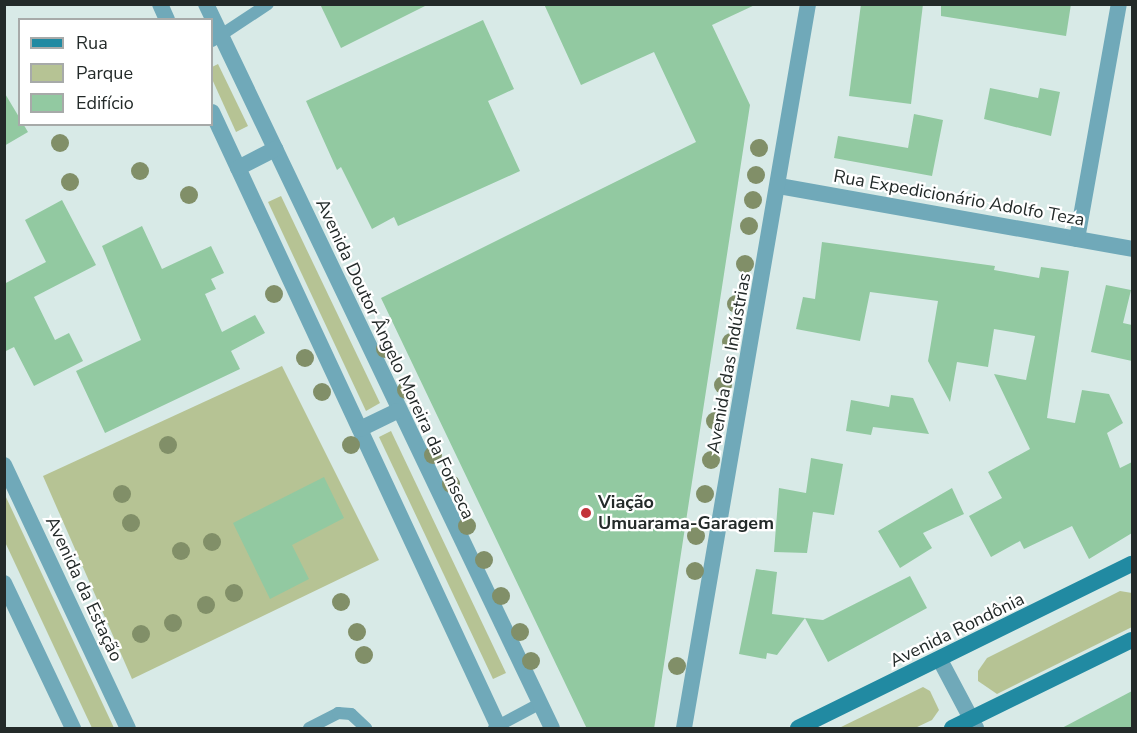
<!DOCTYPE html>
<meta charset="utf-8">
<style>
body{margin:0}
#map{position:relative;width:1137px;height:733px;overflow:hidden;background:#d8eae7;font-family:"Nunito Sans",sans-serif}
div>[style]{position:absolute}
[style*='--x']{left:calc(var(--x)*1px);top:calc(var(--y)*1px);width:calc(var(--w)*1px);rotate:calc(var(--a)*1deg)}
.green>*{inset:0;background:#b6c394}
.building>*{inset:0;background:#92c9a1}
.service>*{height:12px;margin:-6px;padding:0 6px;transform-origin:6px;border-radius:6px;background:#70a9b9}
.minor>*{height:16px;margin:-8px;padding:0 8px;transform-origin:8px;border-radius:8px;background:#70a9b9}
.tertiary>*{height:16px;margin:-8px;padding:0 8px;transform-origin:8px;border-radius:8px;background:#70a9b9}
.secondary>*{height:16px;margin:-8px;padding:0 8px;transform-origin:8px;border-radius:8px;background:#218aa2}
.trees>*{width:18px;height:18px;margin:-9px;border-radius:50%;background:#818f68}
.dots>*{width:16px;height:16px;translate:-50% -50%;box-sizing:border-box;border:3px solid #fff;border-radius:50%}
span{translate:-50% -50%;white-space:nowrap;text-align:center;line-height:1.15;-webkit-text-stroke:4.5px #fff;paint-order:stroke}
.street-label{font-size:18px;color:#232a29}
.poi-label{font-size:18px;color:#232a29;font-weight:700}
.left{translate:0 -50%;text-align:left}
.frame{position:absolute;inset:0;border:6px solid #232a29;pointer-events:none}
.legend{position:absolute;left:18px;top:18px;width:195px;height:108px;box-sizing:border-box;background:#fff;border:2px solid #a7aaa9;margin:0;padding:8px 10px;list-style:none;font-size:18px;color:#232a29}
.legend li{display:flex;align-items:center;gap:12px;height:30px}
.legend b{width:30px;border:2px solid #a7aaa9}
</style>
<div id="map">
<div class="green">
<div style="clip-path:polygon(218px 64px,248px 126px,236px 132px,212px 79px,212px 67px)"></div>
<div style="clip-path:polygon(281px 196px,380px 403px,366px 411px,268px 202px)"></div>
<div style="clip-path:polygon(282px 366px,379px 560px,132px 679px,43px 476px)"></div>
<div style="clip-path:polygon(391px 431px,506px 673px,493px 679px,379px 437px)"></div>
<div style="clip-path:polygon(5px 495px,114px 728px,92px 728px,5px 542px)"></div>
<div style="clip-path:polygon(1120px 591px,1132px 593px,1132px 627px,997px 694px,978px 681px,978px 671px,987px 658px)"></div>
<div style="clip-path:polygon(923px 687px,930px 691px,939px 710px,932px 720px,915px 728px,839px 728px)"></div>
</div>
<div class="building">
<div style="clip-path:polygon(320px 4px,429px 4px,341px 48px)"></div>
<div style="clip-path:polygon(544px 4px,757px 4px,712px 25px,750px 105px,654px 729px,587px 729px,381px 298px,696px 142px,654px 52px,581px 85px)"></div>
<div style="clip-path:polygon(861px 4px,923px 4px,911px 104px,849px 96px)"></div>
<div style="clip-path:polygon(941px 4px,1071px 4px,1066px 36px,941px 16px)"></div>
<div style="clip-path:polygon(483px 20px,514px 89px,488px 101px,520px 171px,398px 226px,394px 217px,372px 229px,341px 167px,337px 170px,306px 101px)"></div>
<div style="clip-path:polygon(990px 88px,1038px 98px,1040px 88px,1060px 92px,1051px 136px,984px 119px)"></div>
<div style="clip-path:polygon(4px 92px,28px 132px,4px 146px)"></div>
<div style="clip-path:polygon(914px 114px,943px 120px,932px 176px,834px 158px,838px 136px,908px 148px)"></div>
<div style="clip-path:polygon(62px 200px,96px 265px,34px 297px,55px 340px,69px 333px,83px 361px,34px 386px,14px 347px,4px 352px,4px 284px,46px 262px,25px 220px)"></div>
<div style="clip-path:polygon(142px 226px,162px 269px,211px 246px,224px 273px,211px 279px,216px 289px,205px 294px,222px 332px,255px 315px,265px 333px,231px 351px,240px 369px,105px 433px,76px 371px,141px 340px,102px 246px)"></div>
<div style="clip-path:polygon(822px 242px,995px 266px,994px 270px,1039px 278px,1041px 267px,1069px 271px,1047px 418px,1075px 423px,1082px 390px,1109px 394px,1123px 423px,1107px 433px,1120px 468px,1132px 462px,1132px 533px,1089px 559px,1072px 526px,1024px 549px,1020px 541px,991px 557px,969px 516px,1002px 498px,988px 472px,1030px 449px,994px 374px,1026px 380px,1035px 336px,994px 329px,988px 367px,957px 362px,950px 402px,928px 361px,938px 301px,870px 292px,860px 341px,796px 329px,803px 297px,815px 299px)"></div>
<div style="clip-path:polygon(1106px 285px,1131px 290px,1123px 323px,1132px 325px,1132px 361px,1091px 352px)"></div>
<div style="clip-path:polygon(891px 395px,913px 398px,929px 434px,873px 427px,871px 435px,846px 431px,851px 400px,889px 407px)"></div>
<div style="clip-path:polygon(811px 458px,843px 464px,834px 515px,813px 512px,807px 553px,774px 552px,779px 488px,806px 493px)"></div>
<div style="clip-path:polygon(324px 477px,344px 518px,292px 545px,309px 579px,270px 599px,233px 523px)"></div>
<div style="clip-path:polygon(952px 488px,964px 514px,923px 533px,932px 548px,900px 568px,878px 531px)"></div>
<div style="clip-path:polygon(756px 569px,777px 572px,772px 614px,805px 618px,777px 655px,767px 653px,766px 659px,739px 654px)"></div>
<div style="clip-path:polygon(910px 576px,927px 608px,828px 662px,805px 618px,823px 620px)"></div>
<div style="clip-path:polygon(1132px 691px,1132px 729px,1060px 729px)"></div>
</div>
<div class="service">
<div style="--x:212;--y:41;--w:67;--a:-33.5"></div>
<div style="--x:309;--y:728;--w:33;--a:-27"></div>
<div style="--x:338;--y:713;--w:13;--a:4"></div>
<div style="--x:351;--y:714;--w:21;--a:43"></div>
<div style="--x:494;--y:728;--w:51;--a:-28.1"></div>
</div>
<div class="minor">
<div style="--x:779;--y:186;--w:359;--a:10.1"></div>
<div style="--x:1077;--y:239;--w:239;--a:-79.9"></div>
<div style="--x:940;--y:660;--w:77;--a:62.1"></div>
<div style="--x:684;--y:728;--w:735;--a:-80.28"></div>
</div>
<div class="tertiary">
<div style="--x:160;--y:4;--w:17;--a:66"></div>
<div style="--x:206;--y:4;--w:802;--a:64.46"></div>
<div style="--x:212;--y:112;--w:680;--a:65.02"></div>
<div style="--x:238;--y:168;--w:42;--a:-27.2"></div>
<div style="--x:360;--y:429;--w:41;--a:-25.9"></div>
<div style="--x:4;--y:465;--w:291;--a:64.8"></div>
<div style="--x:4;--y:583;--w:161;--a:64.6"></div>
</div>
<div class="secondary">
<div style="--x:798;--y:728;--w:372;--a:-26.2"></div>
<div style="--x:952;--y:728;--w:200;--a:-26.1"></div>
</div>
<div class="trees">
<div style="left:60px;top:143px"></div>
<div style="left:759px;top:148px"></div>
<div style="left:140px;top:171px"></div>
<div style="left:756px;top:175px"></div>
<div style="left:70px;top:182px"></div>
<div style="left:189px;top:195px"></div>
<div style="left:753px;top:200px"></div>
<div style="left:749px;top:226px"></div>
<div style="left:745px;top:264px"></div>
<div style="left:274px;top:294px"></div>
<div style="left:736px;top:304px"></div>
<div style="left:731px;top:342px"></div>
<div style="left:385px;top:349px"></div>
<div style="left:305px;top:358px"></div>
<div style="left:723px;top:385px"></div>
<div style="left:406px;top:390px"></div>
<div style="left:322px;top:392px"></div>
<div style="left:715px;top:421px"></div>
<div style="left:168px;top:445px"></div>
<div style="left:351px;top:445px"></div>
<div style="left:433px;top:455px"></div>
<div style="left:711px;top:460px"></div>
<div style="left:451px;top:484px"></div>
<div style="left:122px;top:494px"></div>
<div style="left:705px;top:494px"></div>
<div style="left:131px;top:523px"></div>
<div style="left:467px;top:526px"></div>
<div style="left:696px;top:536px"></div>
<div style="left:212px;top:542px"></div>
<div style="left:181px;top:551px"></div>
<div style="left:484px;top:560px"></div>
<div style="left:695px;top:571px"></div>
<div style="left:234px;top:593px"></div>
<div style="left:501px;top:596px"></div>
<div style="left:341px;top:602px"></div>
<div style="left:206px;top:605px"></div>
<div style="left:173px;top:623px"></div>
<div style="left:357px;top:632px"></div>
<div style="left:520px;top:632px"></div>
<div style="left:141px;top:634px"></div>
<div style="left:364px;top:655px"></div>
<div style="left:531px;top:661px"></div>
<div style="left:677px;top:666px"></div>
</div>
<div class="dots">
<div style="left:586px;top:513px;background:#c3333a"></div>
</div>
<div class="street-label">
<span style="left:959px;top:198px;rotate:10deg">Rua Expedicionário Adolfo Teza</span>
<span style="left:395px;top:359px;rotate:65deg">Avenida Doutor Ângelo Moreira da Fonseca</span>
<span style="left:729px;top:363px;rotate:-80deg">Avenida das Indústrias</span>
<span style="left:84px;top:589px;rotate:65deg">Avenida da Estação</span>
<span style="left:957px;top:630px;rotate:-26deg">Avenida Rondônia</span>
</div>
<div class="poi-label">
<span class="left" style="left:598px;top:513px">Viação<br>Umuarama-Garagem</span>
</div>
<div class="frame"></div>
<ul class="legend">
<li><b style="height:8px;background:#218aa2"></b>Rua</li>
<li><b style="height:16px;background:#b6c394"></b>Parque</li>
<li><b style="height:16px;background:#92c9a1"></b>Edifício</li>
</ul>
</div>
